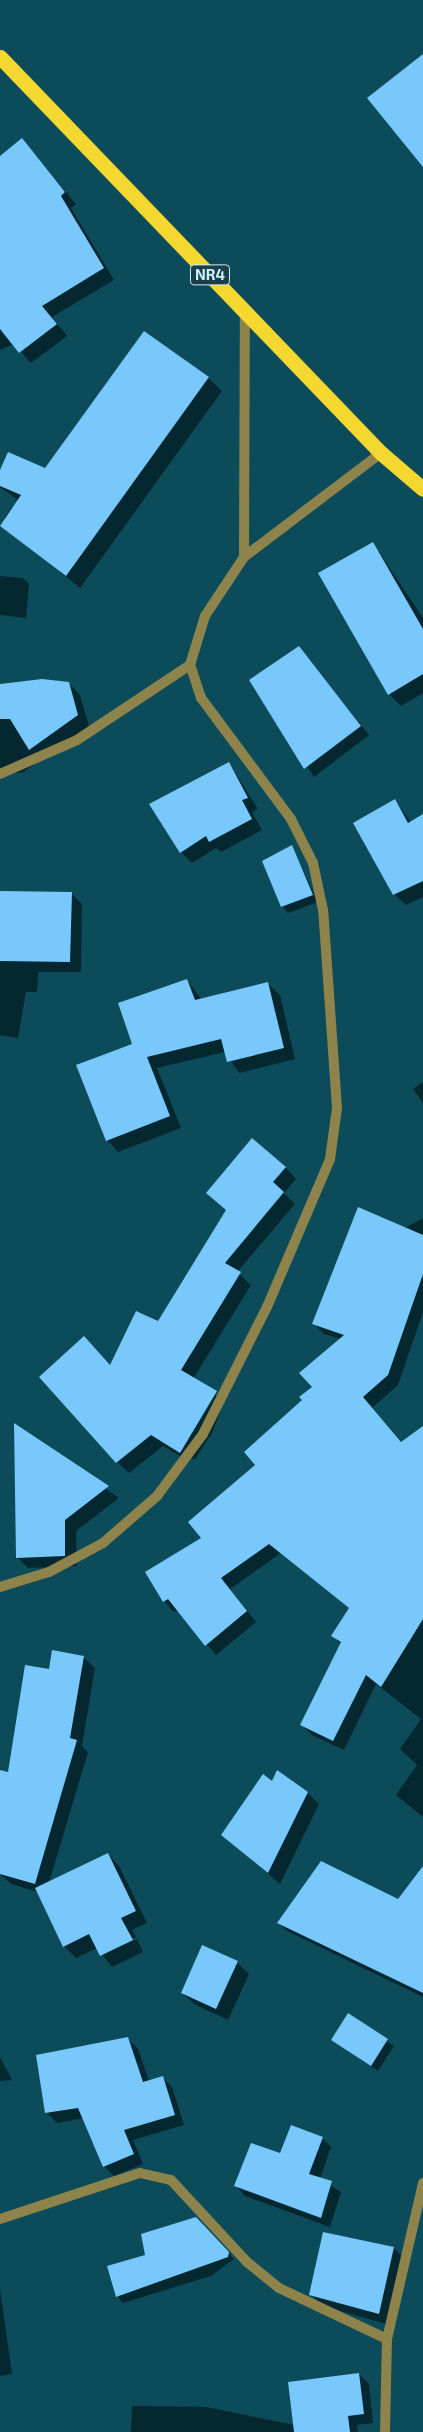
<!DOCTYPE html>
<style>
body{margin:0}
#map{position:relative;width:423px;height:2432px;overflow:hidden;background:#0b4b5a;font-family:"Exo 2",sans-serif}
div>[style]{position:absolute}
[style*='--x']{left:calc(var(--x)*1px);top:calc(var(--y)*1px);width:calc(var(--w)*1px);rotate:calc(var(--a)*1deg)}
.shadow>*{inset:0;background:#0007}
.building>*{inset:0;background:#79c8fb}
.street>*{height:10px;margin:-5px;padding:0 5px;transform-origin:5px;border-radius:5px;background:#8e834b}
.highway>*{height:15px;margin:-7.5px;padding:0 7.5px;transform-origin:7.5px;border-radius:7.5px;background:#f5d82f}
span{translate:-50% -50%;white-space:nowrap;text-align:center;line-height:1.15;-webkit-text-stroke:5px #1c3e47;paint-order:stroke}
.shield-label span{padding:1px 4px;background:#1c3e47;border:1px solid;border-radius:4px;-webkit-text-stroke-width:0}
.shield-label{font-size:15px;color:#caf0fc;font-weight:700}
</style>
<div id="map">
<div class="shadow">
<div style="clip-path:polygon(22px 139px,76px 204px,71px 208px,114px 280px,52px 317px,67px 336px,31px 363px,14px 344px,0 350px,0 157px)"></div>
<div style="clip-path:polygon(208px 378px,222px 391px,80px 588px,5px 528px,5px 517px,18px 500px,0 487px,0 473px,45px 470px)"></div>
<div style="clip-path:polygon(373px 543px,423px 618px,423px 693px,401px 706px,389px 694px,320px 573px)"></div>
<div style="clip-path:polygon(0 576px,23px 578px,29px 584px,26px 618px,0 615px)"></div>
<div style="clip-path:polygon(299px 648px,369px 735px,314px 777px,250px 681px)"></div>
<div style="clip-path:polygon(42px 680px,69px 683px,80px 695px,89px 726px,22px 773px,0 772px,0 684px)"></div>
<div style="clip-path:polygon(229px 763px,258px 809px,252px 812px,262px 830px,221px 852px,216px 848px,192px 863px,181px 852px)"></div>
<div style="clip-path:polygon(395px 801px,411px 822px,423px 815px,423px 897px,406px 905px,394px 894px)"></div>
<div style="clip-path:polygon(292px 847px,318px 902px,288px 913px,282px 906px)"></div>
<div style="clip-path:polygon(0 892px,71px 893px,82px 904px,81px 972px,38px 972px,37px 992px,26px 992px,18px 1038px,0 1035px)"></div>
<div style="clip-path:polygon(187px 980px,202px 1000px,268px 984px,280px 995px,295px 1059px,239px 1073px,225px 1052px,157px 1068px,181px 1128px,118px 1152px,107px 1140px,133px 1045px)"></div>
<div style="clip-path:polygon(423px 1082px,423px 1103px,413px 1089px)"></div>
<div style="clip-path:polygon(285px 1167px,296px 1179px,284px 1193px,295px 1204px,237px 1272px,251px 1285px,193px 1379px,224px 1402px,212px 1433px,195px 1459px,185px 1459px,163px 1446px,129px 1473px,117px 1462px,110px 1366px,158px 1323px,227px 1211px,208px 1193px)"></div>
<div style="clip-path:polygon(423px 1218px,423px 1271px,418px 1282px,423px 1277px,423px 1312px,398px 1385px,372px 1408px,402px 1443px,423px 1446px,423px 1817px,396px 1795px,417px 1765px,400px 1749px,421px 1719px,376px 1684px,344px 1750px,312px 1735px,302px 1725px,342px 1645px,333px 1636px,350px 1609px,281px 1553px,230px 1589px,256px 1622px,216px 1655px,178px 1610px,174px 1612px,164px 1601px,147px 1572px,203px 1538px,313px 1387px,340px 1339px,324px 1334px,314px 1324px,405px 1228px)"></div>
<div style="clip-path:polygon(15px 1426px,119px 1498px,76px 1531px,77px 1566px,28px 1568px,17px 1557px)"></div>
<div style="clip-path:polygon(83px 1657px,95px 1668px,82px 1746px,88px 1752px,49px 1883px,108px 1854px,119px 1866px,147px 1923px,132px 1930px,136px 1937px,104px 1953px,137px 1939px,143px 1952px,112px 1967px,97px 1948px,76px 1958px,64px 1946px,38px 1892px,11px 1884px,0 1874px,0 1772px,9px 1774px,50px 1671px)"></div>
<div style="clip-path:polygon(273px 1783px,308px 1793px,319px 1804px,280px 1884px,223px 1835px)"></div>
<div style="clip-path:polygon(423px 1869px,423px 1997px,287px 1931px,279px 1923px,399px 1900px)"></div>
<div style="clip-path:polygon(237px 1962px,249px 1974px,228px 2020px,194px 2004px,182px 1993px)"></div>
<div style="clip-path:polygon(348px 2015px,394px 2046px,378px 2071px,333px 2040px)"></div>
<div style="clip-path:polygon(128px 2039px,138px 2049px,149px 2081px,162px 2077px,172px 2087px,184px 2125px,133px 2140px,143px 2164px,114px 2176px,104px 2166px,84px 2118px,57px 2123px,47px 2113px)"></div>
<div style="clip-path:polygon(0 2057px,12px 2080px,0 2081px)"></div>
<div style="clip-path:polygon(322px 2138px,331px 2147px,320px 2179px,341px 2192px,330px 2227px,245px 2196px,236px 2186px,281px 2155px)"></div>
<div style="clip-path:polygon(202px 2225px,234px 2259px,211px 2276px,123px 2303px,117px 2296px,146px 2256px)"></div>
<div style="clip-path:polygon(394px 2248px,405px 2260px,390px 2325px,322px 2306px,311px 2294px)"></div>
<div style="clip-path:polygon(0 2289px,12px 2374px,0 2376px)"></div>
<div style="clip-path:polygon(359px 2374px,369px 2384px,373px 2423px,357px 2425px,358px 2432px,131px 2432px,132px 2406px,206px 2407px,294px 2425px)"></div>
</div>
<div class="building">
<div style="clip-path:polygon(423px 54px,423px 167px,367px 98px)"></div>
<div style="clip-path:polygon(22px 138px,65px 192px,61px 196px,104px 268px,42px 306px,57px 324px,19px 353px,0 329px,0 156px)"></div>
<div style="clip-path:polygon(144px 331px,209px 377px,66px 576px,0 526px,21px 495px,0 486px,0 470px,8px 452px,45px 468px)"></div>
<div style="clip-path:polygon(373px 542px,423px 629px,423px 674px,388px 695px,318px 573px)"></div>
<div style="clip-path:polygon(299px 646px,361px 726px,304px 769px,249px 680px)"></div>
<div style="clip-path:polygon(42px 679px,69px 682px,78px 715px,29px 750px,10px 719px,0 719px,0 684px)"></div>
<div style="clip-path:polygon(229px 762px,248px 798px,242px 800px,252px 819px,209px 842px,206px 836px,180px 853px,149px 804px)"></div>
<div style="clip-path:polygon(395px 799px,408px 823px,423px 814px,423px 881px,393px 895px,353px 823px)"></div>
<div style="clip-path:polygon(292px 845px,313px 895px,281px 907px,262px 861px)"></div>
<div style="clip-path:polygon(0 891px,72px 892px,70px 962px,0 961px)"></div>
<div style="clip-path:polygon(187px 979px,195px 1000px,268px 982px,284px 1048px,227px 1062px,221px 1039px,147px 1057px,170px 1116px,106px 1141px,76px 1065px,132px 1044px,118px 1003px)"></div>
<div style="clip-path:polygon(252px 1138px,286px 1167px,273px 1182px,284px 1192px,225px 1263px,241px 1272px,181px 1370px,217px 1391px,180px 1453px,151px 1435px,116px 1463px,39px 1377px,84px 1336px,110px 1365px,136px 1311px,158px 1321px,226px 1210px,206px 1193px)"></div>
<div style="clip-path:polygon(358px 1207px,423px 1235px,423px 1274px,388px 1375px,363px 1397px,401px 1442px,423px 1426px,423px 1619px,381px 1687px,366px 1675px,333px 1741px,300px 1725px,341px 1642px,331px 1636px,349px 1608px,269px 1544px,221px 1578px,247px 1611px,205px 1646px,168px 1599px,163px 1602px,145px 1572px,201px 1538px,188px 1522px,255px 1465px,244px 1452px,302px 1400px,299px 1397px,312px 1387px,299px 1373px,344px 1335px,312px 1324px)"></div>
<div style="clip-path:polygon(14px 1423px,109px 1486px,65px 1520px,65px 1556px,16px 1558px)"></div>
<div style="clip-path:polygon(52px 1650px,84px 1656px,70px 1738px,77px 1740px,35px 1884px,0 1874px,0 1770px,8px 1772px,25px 1665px,49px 1669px)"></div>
<div style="clip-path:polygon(277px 1770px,308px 1792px,268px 1873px,221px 1835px,263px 1774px,272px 1781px)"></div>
<div style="clip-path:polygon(108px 1853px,136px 1911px,121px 1918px,133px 1940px,100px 1956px,89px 1934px,63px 1947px,35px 1888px)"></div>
<div style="clip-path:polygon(321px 1861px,398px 1899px,423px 1866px,423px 1993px,277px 1923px)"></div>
<div style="clip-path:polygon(202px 1945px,238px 1961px,216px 2009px,181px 1993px)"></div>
<div style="clip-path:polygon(348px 2013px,388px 2039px,371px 2066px,331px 2040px)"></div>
<div style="clip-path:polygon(128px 2037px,143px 2082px,163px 2076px,175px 2115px,124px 2130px,134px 2154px,103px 2167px,78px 2108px,45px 2113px,36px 2055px)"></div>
<div style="clip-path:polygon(291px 2125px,323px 2137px,309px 2174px,332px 2181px,321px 2218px,234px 2186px,251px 2143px,280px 2153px)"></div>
<div style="clip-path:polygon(196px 2217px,229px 2252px,228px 2257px,116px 2297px,107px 2266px,145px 2255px,141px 2234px)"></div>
<div style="clip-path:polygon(323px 2232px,394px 2247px,379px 2314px,309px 2295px)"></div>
<div style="clip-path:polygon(359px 2373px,364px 2414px,348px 2416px,350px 2432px,294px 2432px,288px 2382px)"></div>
</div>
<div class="street">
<div style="--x:244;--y:557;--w:246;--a:-89.8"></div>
<div style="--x:0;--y:774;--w:84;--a:-23.8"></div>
<div style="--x:77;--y:740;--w:136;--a:-33.6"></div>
<div style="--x:0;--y:1587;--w:51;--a:-17"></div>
<div style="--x:49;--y:1572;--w:61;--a:-28.2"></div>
<div style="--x:103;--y:1543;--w:72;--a:-41"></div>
<div style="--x:157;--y:1496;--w:77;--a:-53.4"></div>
<div style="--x:203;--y:1434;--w:142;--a:-63.3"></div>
<div style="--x:267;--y:1307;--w:161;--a:-66.9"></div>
<div style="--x:330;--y:1159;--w:51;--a:-82.2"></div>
<div style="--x:337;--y:1108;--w:198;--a:-94"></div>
<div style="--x:323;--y:910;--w:48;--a:-102"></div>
<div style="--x:313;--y:863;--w:49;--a:-116.6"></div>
<div style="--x:291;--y:819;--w:151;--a:-126.6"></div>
<div style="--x:201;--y:698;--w:35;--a:-108"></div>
<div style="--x:190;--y:665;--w:51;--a:-73"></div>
<div style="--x:205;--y:616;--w:71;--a:-56.5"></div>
<div style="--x:244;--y:557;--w:172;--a:-37.2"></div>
<div style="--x:0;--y:2219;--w:147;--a:-18.2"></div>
<div style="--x:140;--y:2173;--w:32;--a:13"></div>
<div style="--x:171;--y:2180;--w:112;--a:47.2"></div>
<div style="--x:247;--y:2262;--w:41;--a:39.1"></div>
<div style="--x:279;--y:2288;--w:119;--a:25.3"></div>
<div style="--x:385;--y:2432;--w:93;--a:-88.8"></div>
<div style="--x:387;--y:2339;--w:160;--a:-77"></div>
</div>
<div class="highway">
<div style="--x:0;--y:57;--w:550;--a:46.11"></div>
<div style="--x:381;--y:453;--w:55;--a:40.6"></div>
</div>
<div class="shield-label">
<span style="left:210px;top:275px">NR4</span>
</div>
</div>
